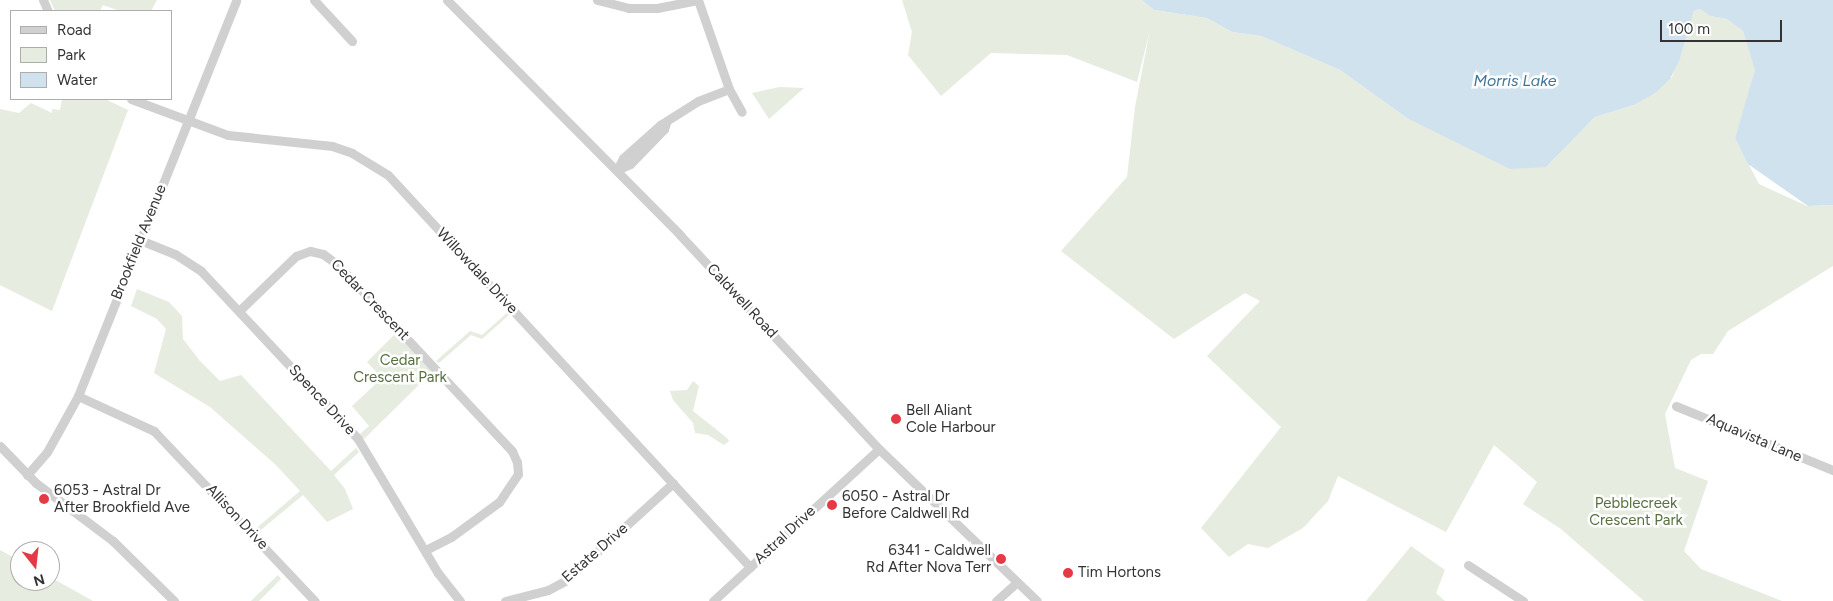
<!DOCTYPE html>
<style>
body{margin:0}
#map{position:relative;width:1833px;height:601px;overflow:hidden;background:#fff;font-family:Figtree,sans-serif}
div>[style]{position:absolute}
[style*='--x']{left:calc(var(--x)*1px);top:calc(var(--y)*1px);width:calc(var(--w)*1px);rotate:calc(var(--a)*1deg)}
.green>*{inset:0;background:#e6ecdf}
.water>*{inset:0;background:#cfe2ee}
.minor>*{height:9px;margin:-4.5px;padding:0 4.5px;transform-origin:4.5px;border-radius:4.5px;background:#d0d0d0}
.dots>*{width:14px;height:14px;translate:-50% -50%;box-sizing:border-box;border:2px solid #fff;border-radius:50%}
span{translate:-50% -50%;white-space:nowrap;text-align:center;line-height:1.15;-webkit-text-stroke:5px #fff;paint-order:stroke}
.street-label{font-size:15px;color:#333}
.park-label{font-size:15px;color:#56703f}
.poi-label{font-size:15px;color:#333}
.left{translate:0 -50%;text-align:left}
.right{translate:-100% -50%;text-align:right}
.water-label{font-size:16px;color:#3f7597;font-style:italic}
.legend{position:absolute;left:10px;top:10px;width:162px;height:90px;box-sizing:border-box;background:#fff;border:1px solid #adadad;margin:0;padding:6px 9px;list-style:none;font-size:15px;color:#333}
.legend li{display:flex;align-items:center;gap:10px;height:25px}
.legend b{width:25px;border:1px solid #adadad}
.north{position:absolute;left:10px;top:541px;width:50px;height:50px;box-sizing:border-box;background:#fff;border:1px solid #adadad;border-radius:50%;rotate:164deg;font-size:14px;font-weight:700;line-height:20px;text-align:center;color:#333}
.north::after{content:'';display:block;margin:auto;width:18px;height:22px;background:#e63946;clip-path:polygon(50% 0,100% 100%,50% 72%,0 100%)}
.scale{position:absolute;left:1660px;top:20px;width:122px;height:22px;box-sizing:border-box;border:2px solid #333;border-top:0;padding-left:6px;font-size:15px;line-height:18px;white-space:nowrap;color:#333;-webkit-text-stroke:4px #fff;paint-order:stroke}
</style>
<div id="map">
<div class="green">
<div style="clip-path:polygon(50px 0,157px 0,151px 11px,120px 11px,103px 5px,100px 11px,55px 11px)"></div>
<div style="clip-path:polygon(902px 0,1142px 0,1154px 10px,1207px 18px,1232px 32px,1261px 36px,1340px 70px,1407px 118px,1546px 167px,1595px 117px,1634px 105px,1672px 77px,1694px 11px,1700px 9px,1710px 16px,1727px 19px,1743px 31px,1756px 71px,1735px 138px,1759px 184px,1807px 206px,1833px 205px,1833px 266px,1728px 331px,1713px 354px,1701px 354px,1691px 360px,1665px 414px,1675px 468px,1708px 481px,1684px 551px,1701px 569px,1782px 601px,1644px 601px,1561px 529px,1523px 504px,1537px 482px,1494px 445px,1446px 532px,1338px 476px,1328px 501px,1303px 528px,1268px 548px,1248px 544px,1229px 557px,1201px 528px,1281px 427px,1207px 356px,1260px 301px,1245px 293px,1174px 339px,1061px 251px,1127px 177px,1135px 107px,1150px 30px,1137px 82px,1067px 55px,991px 53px,941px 96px,908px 55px,912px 32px)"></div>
<div style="clip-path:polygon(780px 87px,804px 88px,769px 119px,752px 93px)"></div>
<div style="clip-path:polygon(62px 99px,105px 99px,128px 110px,52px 311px,0 285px,0 109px,19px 113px,31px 103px,52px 113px,52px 109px,60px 110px)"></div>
<div style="clip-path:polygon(137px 289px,169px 302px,182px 316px,183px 339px,200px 361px,220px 381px,241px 375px,331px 471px,356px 448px,359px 452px,334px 475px,345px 489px,353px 509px,327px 522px,303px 495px,256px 534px,253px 531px,300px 491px,276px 465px,210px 407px,154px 373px,166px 329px,157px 319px,131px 306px)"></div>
<div style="clip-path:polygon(508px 312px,510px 314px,482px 339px,471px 335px,439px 363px,436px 361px,470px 331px,482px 335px)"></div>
<div style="clip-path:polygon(396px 333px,432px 372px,364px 439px,360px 434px,369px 426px,352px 406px,382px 378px,367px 362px)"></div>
<div style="clip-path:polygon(693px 381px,699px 386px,693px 411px,727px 438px,729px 441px,724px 445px,708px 435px,695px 433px,693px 423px,673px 400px,670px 391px,687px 390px)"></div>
<div style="clip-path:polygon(1411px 546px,1445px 570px,1436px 593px,1445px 601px,1366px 601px)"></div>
<div style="clip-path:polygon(0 550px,20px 561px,20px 581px,50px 581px,50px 577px,93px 601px,0 601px)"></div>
<div style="clip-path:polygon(278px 575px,281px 579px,259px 601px,251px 601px)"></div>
</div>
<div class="water">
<div style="clip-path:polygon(1142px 0,1833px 0,1833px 205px,1808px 206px,1748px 164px,1735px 138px,1755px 70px,1743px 31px,1727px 19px,1710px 16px,1700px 9px,1694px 11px,1679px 61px,1670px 79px,1655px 93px,1634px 105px,1595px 117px,1546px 167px,1510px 169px,1407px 118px,1340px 70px,1261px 36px,1232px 32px,1207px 18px,1154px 10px)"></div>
</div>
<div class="minor">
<div style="--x:43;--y:0;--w:12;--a:66"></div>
<div style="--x:314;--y:0;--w:56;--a:47.2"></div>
<div style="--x:447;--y:0;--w:331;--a:45.2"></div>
<div style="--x:680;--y:235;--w:292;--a:47.1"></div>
<div style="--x:879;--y:449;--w:219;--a:43.9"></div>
<div style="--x:597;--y:0;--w:32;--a:14"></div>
<div style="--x:628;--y:8;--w:29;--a:0"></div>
<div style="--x:657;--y:8;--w:41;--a:-11.3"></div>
<div style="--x:698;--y:0;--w:94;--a:70.8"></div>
<div style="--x:729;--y:89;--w:26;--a:61"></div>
<div style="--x:131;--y:99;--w:103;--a:20.4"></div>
<div style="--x:228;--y:135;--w:105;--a:6"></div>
<div style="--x:332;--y:146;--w:21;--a:19"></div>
<div style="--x:352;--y:153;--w:42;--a:31.4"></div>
<div style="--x:388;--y:175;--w:534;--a:47.28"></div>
<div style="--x:617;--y:170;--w:13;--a:-63"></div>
<div style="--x:623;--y:158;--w:50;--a:-41.7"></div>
<div style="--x:660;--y:125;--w:45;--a:-32.3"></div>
<div style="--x:698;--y:101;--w:33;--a:-21"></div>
<div style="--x:617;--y:170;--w:14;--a:-25"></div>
<div style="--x:630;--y:164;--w:49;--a:-45.8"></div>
<div style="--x:664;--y:129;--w:6;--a:-72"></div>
<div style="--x:140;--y:240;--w:38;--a:22"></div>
<div style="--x:175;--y:254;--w:31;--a:33"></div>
<div style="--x:201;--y:271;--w:230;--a:46.9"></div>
<div style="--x:358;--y:439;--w:156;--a:59.2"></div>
<div style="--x:438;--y:573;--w:36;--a:52"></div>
<div style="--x:239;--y:311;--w:79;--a:-44"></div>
<div style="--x:296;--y:256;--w:15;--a:-20"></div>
<div style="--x:310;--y:251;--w:13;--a:13"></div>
<div style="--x:323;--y:254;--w:17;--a:36"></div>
<div style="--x:337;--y:264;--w:256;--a:46.9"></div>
<div style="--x:512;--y:451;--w:12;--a:66"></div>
<div style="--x:517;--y:462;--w:12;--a:85"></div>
<div style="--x:518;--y:474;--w:34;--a:124"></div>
<div style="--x:499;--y:502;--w:59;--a:143.9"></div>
<div style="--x:451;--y:537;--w:29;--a:153"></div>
<div style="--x:78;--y:396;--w:84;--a:24.7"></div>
<div style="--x:154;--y:431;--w:234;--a:46.6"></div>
<div style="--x:1676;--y:406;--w:170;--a:22.2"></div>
<div style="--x:0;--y:446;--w:52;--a:45.8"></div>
<div style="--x:36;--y:483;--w:96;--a:37"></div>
<div style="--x:113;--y:541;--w:86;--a:44.5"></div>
<div style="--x:27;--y:475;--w:30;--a:-49"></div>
<div style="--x:47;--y:452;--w:64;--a:-61"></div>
<div style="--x:78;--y:396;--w:426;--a:-68.2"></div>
<div style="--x:1468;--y:565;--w:66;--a:33.2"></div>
<div style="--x:505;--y:601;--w:44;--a:-14.3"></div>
<div style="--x:548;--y:590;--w:19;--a:-28"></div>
<div style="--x:565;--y:581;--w:146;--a:-42.2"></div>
<div style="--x:713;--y:601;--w:225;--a:-42.5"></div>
<div style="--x:996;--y:601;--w:28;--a:-42"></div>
</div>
<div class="dots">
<div style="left:896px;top:419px;background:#e63946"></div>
<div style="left:44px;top:499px;background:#e63946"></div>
<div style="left:832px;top:505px;background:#e63946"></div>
<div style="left:1001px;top:559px;background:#e63946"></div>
<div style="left:1068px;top:573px;background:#e63946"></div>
</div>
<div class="street-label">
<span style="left:139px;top:242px;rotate:-68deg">Brookfield Avenue</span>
<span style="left:477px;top:271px;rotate:47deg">Willowdale Drive</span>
<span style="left:370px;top:300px;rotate:46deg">Cedar Crescent</span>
<span style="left:742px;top:301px;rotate:47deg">Caldwell Road</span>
<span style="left:322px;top:400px;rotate:47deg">Spence Drive</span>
<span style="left:1754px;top:438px;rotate:23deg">Aquavista Lane</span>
<span style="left:237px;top:517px;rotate:47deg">Allison Drive</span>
<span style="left:785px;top:535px;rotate:-43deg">Astral Drive</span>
<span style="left:595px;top:553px;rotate:-41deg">Estate Drive</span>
</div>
<div class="park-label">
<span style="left:400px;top:369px">Cedar<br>Crescent Park</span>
<span style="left:1636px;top:512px">Pebblecreek<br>Crescent Park</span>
</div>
<div class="poi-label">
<span class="left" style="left:906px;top:419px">Bell Aliant<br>Cole Harbour</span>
<span class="left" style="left:54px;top:499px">6053 - Astral Dr<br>After Brookfield Ave</span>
<span class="left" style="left:842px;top:505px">6050 - Astral Dr<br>Before Caldwell Rd</span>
<span class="right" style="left:991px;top:559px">6341 - Caldwell<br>Rd After Nova Terr</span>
<span class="left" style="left:1078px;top:573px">Tim Hortons</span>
</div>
<div class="water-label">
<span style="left:1515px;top:81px">Morris Lake</span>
</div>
<ul class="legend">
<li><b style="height:6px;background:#d0d0d0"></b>Road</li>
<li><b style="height:14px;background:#e6ecdf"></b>Park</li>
<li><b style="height:14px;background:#cfe2ee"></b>Water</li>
</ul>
<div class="north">N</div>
<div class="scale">100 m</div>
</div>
